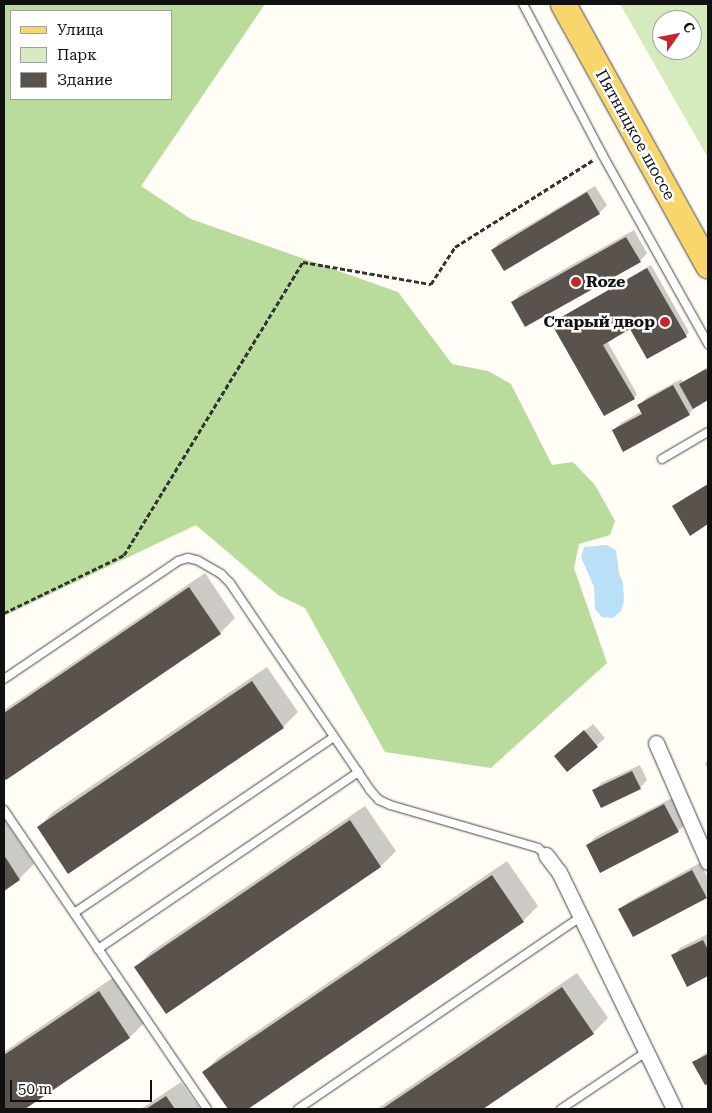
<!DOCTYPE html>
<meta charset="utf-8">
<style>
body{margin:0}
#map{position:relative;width:712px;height:1113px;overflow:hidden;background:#fffdf5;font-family:"Roboto Serif",serif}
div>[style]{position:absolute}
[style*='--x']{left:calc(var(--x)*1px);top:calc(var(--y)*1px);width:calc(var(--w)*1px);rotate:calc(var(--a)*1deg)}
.green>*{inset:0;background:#d5ebbd}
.forest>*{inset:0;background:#b9dc9c}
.water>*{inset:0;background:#b9e0f7}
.shadow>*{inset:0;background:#0003}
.building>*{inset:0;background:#5a524d}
.path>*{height:3px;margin-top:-1.5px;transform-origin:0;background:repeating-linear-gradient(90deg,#333 0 5px,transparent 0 7.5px)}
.roads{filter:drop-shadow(0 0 1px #444) drop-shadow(0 0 1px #444)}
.service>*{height:8px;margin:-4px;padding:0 4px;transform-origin:4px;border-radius:4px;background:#fff}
.minor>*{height:15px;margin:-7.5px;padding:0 7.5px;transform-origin:7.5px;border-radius:7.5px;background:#fff}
.primary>*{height:25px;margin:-12.5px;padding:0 12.5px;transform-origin:12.5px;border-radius:12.5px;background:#f9d66b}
.dots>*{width:14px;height:14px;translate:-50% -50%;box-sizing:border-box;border:2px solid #fff;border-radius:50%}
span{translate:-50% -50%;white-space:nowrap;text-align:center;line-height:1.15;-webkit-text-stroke:5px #fff;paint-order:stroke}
.street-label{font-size:16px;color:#111}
.poi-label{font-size:16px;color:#111;font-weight:700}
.left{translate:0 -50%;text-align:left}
.right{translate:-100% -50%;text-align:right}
.frame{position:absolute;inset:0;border:5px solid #111;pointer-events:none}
.legend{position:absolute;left:10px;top:10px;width:162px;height:90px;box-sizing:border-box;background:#fff;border:1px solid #a0a0a0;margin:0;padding:6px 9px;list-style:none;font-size:15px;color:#111}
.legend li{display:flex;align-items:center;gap:10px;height:25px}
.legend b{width:25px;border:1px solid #a0a0a0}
.north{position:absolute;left:652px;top:10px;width:50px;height:50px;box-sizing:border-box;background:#fff;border:1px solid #a0a0a0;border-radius:50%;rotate:57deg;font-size:14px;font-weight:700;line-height:20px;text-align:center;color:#111}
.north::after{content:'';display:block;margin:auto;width:18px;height:22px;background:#c4262e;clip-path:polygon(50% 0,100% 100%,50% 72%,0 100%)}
.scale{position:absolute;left:10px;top:1080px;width:142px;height:22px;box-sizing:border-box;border:2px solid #111;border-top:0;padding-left:6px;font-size:15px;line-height:18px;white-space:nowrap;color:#111;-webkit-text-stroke:4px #fff;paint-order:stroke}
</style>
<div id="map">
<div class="green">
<div style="clip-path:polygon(evenodd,620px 4px,708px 4px,708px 158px,620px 4px,662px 20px,692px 20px,692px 50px,662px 50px,662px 20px)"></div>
</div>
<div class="forest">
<div style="clip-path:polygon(evenodd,4px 4px,265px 4px,141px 186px,191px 219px,398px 292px,452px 364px,488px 371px,511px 384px,552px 465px,573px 462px,595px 485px,615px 521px,610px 535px,579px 544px,574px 568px,607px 663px,491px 768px,385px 752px,305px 608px,278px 595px,196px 525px,4px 616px,4px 4px,11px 11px,171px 11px,171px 99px,11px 99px,11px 11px)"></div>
</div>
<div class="water">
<div style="clip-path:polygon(607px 545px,616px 550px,619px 573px,623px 583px,624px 601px,621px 611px,613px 618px,602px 617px,595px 609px,594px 587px,581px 557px,584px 547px)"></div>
</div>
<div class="shadow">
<div style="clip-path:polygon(595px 186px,607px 205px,599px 213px,493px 250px,500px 242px)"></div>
<div style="clip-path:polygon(634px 230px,647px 253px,640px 261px,513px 302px,520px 294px)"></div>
<div style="clip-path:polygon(651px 265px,689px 332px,686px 336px,630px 328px,607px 341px,637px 394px,634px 398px,552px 323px)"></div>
<div style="clip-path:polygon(708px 367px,708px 399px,696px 406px,689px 414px,613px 431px,621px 423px,642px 411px,639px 406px,646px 398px,681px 379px,683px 382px)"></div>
<div style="clip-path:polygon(205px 573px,235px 618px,220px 633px,6px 779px,4px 775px,4px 710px)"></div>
<div style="clip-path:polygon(267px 667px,298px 712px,283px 727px,38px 828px,53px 812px)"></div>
<div style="clip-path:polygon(593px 724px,605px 738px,568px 771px,563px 749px)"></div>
<div style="clip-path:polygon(708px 760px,708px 770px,705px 763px)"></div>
<div style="clip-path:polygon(640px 765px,647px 780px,640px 788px,594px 791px,601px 783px)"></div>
<div style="clip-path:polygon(672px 798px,686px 824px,678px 831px,588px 845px,595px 837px)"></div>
<div style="clip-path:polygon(365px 806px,396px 851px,381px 866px,136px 967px,151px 952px)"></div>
<div style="clip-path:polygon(4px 819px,34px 864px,19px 879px,4px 889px)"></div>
<div style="clip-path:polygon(507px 861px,538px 906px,523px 921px,245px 1109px,230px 1109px,204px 1072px,219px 1057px)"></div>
<div style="clip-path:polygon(700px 863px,708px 878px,708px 894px,706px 896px,620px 910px,628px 902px)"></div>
<div style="clip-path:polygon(708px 934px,708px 974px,687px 985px,673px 956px,680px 948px)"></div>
<div style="clip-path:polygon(577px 973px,608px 1018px,593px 1033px,481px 1109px,377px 1109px)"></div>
<div style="clip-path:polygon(114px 977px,145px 1022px,130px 1037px,23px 1109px,4px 1109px,4px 1052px)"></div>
<div style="clip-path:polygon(708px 1051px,708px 1082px,705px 1084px,694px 1062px)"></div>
<div style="clip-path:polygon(181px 1082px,200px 1109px,141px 1109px)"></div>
</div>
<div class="building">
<div style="clip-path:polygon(587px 192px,600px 214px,504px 271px,491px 250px)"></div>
<div style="clip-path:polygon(626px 237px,641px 262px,525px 327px,511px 302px)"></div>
<div style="clip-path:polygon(647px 268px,687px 337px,647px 359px,630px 329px,603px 345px,635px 399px,604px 416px,551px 323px)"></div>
<div style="clip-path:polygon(706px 369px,708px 373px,708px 400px,693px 409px,679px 384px)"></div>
<div style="clip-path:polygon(673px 385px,690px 415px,623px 452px,612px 430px,642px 414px,637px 405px)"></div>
<div style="clip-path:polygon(708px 484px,708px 524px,690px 536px,672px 506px)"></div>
<div style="clip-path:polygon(189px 587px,221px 634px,6px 780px,4px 778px,4px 713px)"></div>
<div style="clip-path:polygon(252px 681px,284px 728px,68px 874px,37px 827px)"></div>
<div style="clip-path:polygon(584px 730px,598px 747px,567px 772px,554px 756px)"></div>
<div style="clip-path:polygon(632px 771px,641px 789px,601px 808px,592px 790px)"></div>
<div style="clip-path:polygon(664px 804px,679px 832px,600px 873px,586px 845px)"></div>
<div style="clip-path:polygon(350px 820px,381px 867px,166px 1014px,134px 967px)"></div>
<div style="clip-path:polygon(4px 855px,20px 880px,4px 891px)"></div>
<div style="clip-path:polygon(692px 870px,707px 898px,633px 937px,618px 909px)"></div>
<div style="clip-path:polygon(492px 875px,524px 922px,248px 1109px,228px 1109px,202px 1072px)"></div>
<div style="clip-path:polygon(703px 940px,708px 950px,708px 976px,687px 987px,671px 955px)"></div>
<div style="clip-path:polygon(562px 987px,594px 1034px,483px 1109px,382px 1109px)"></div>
<div style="clip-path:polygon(99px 991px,130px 1038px,25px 1109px,4px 1109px,4px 1055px)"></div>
<div style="clip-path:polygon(708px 1054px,708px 1084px,705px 1085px,692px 1062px)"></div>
<div style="clip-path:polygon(166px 1096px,175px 1109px,146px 1109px)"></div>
</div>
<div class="path">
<div style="--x:4;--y:613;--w:133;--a:-25.8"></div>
<div style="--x:124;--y:555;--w:343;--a:-58.6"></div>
<div style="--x:303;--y:262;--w:130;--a:9.8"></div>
<div style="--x:431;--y:284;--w:44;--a:-57"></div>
<div style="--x:455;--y:247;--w:163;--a:-32.2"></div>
</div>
<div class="roads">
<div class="service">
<div style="--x:523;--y:4;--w:170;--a:62.2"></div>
<div style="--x:602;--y:154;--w:218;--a:60.8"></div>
<div style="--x:662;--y:459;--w:53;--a:-30.4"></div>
<div style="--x:4;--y:679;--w:210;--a:-34.1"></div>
<div style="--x:178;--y:561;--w:10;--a:-17"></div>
<div style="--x:188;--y:558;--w:9;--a:13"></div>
<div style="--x:197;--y:560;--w:28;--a:30"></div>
<div style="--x:221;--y:574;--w:13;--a:45"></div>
<div style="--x:230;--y:583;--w:250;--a:55.9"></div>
<div style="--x:370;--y:790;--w:13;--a:48"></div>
<div style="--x:379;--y:800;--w:12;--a:24"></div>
<div style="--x:390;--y:805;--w:154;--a:16.2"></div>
<div style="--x:538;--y:848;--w:11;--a:41"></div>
<div style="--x:4;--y:810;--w:361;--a:55.8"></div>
<div style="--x:74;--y:913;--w:314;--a:-34.1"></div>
<div style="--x:98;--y:949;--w:315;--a:-34.2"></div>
<div style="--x:298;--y:1109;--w:342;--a:-34.2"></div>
<div style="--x:561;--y:1109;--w:102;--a:-33.8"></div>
</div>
<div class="minor">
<div style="--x:656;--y:743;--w:130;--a:66.4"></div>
<div style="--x:546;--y:855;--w:21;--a:53"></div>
<div style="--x:559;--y:872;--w:263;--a:64.1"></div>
</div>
<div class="primary">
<div style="--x:563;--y:4;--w:299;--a:61"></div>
</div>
</div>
<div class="dots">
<div style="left:576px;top:282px;background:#c4262e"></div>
<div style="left:665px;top:322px;background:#c4262e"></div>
</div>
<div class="street-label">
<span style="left:635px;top:135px;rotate:61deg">Пятницкое шоссе</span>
</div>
<div class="poi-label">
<span class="left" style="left:586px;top:282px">Roze</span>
<span class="right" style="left:655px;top:322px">Старый двор</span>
</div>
<div class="frame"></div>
<ul class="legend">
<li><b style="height:6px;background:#f9d66b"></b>Улица</li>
<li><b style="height:14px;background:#d5ebbd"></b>Парк</li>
<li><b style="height:14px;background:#5a524d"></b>Здание</li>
</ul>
<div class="north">С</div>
<div class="scale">50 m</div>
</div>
